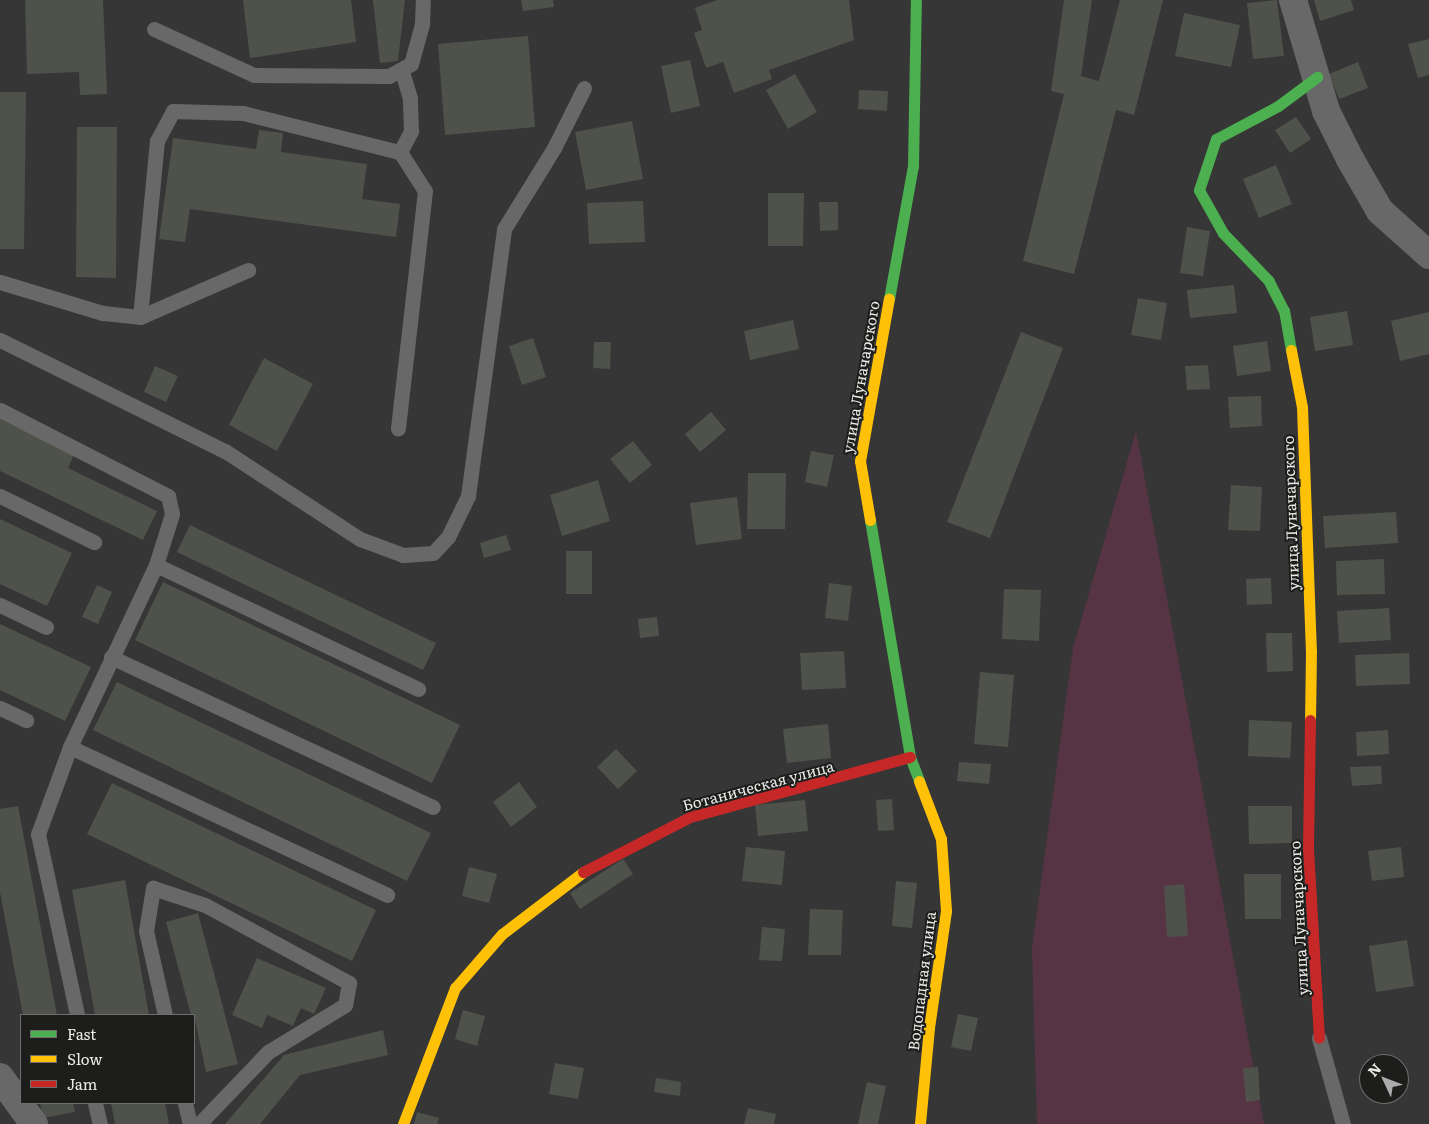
<!DOCTYPE html>
<meta charset="utf-8">
<style>
body{margin:0}
#map{position:relative;width:1429px;height:1124px;overflow:hidden;background:#353635;font-family:Literata,serif}
div>[style]{position:absolute}
[style*='--x']{left:calc(var(--x)*1px);top:calc(var(--y)*1px);width:calc(var(--w)*1px);rotate:calc(var(--a)*1deg)}
.green>*{inset:0;background:#573443}
.building>*{inset:0;background:#4e524b}
.lane>*{height:15px;margin:-7.5px;padding:0 7.5px;transform-origin:7.5px;border-radius:7.5px;background:#686868}
.street>*{height:28px;margin:-14px;padding:0 14px;transform-origin:14px;border-radius:14px;background:#686868}
.fast>*{height:11px;margin:-5.5px;padding:0 5.5px;transform-origin:5.5px;border-radius:5.5px;background:#4caf50}
.slow>*{height:11px;margin:-5.5px;padding:0 5.5px;transform-origin:5.5px;border-radius:5.5px;background:#ffc107}
.jam>*{height:11px;margin:-5.5px;padding:0 5.5px;transform-origin:5.5px;border-radius:5.5px;background:#c62828}
span{translate:-50% -50%;white-space:nowrap;text-align:center;line-height:1.15;-webkit-text-stroke:4px #1d1e1c;paint-order:stroke}
.street-label{font-size:15px;color:#ebecea}
.legend{position:absolute;left:20px;top:1014px;width:175px;height:90px;box-sizing:border-box;background:#1d1e1c;border:1px solid #6f706e;margin:0;padding:6px 9px;list-style:none;font-size:15px;color:#ebecea}
.legend li{display:flex;align-items:center;gap:10px;height:25px}
.legend b{width:25px;border:1px solid #6f706e}
.north{position:absolute;left:1359px;top:1054px;width:50px;height:50px;box-sizing:border-box;background:#1d1e1c;border:1px solid #6f706e;border-radius:50%;rotate:313deg;font-size:14px;font-weight:700;line-height:20px;text-align:center;color:#ebecea}
.north::after{content:'';display:block;margin:auto;width:18px;height:22px;background:#abacab;clip-path:polygon(50% 0,100% 100%,50% 72%,0 100%)}
</style>
<div id="map">
<div class="green">
<div style="clip-path:polygon(1136px 431px,1264px 1124px,1037px 1124px,1032px 948px,1073px 648px)"></div>
</div>
<div class="building">
<div style="clip-path:polygon(25px 0,103px 0,107px 94px,80px 95px,79px 72px,27px 74px)"></div>
<div style="clip-path:polygon(243px 0,351px 0,356px 42px,250px 58px)"></div>
<div style="clip-path:polygon(373px 0,405px 0,398px 61px,380px 63px)"></div>
<div style="clip-path:polygon(521px 0,553px 0,554px 7px,523px 11px)"></div>
<div style="clip-path:polygon(717px 0,849px 0,854px 40px,769px 70px,772px 79px,734px 93px,723px 62px,706px 68px,694px 33px,702px 30px,695px 8px)"></div>
<div style="clip-path:polygon(1064px 0,1092px 0,1081px 76px,1099px 81px,1120px 0,1163px 0,1134px 115px,1116px 110px,1074px 274px,1023px 261px,1064px 94px,1051px 91px)"></div>
<div style="clip-path:polygon(1277px 0,1284px 56px,1253px 59px,1247px 3px)"></div>
<div style="clip-path:polygon(1314px 0,1351px 0,1354px 10px,1320px 21px)"></div>
<div style="clip-path:polygon(1184px 13px,1240px 25px,1231px 67px,1175px 56px)"></div>
<div style="clip-path:polygon(528px 36px,535px 127px,445px 135px,438px 44px)"></div>
<div style="clip-path:polygon(1429px 39px,1429px 75px,1418px 78px,1408px 44px)"></div>
<div style="clip-path:polygon(690px 60px,700px 106px,671px 113px,661px 66px)"></div>
<div style="clip-path:polygon(1358px 62px,1368px 88px,1339px 99px,1329px 74px)"></div>
<div style="clip-path:polygon(795px 74px,817px 112px,788px 129px,766px 90px)"></div>
<div style="clip-path:polygon(859px 90px,888px 91px,887px 111px,858px 109px)"></div>
<div style="clip-path:polygon(0 92px,26px 92px,24px 249px,0 249px)"></div>
<div style="clip-path:polygon(1296px 117px,1311px 139px,1290px 153px,1275px 130px)"></div>
<div style="clip-path:polygon(632px 121px,643px 179px,586px 190px,575px 132px)"></div>
<div style="clip-path:polygon(77px 127px,117px 127px,116px 278px,76px 277px)"></div>
<div style="clip-path:polygon(259px 130px,283px 133px,281px 152px,367px 164px,362px 199px,400px 204px,396px 237px,190px 209px,185px 242px,159px 239px,173px 138px,256px 149px)"></div>
<div style="clip-path:polygon(1276px 165px,1292px 204px,1259px 218px,1243px 179px)"></div>
<div style="clip-path:polygon(768px 193px,804px 193px,803px 246px,768px 246px)"></div>
<div style="clip-path:polygon(643px 201px,645px 242px,589px 244px,587px 203px)"></div>
<div style="clip-path:polygon(819px 202px,838px 202px,838px 230px,820px 231px)"></div>
<div style="clip-path:polygon(1187px 227px,1210px 231px,1203px 276px,1180px 273px)"></div>
<div style="clip-path:polygon(1234px 285px,1237px 313px,1190px 318px,1187px 290px)"></div>
<div style="clip-path:polygon(1138px 298px,1167px 303px,1161px 340px,1131px 335px)"></div>
<div style="clip-path:polygon(1347px 311px,1353px 345px,1315px 351px,1310px 317px)"></div>
<div style="clip-path:polygon(1429px 312px,1429px 354px,1400px 361px,1391px 321px)"></div>
<div style="clip-path:polygon(793px 320px,799px 349px,750px 360px,744px 331px)"></div>
<div style="clip-path:polygon(1021px 332px,1063px 348px,990px 538px,947px 522px)"></div>
<div style="clip-path:polygon(533px 338px,546px 377px,522px 385px,509px 346px)"></div>
<div style="clip-path:polygon(1267px 341px,1271px 371px,1237px 376px,1233px 346px)"></div>
<div style="clip-path:polygon(594px 342px,611px 342px,610px 369px,593px 368px)"></div>
<div style="clip-path:polygon(264px 358px,313px 384px,277px 451px,229px 425px)"></div>
<div style="clip-path:polygon(1208px 365px,1210px 389px,1187px 390px,1185px 366px)"></div>
<div style="clip-path:polygon(155px 366px,178px 376px,166px 402px,144px 392px)"></div>
<div style="clip-path:polygon(1261px 396px,1262px 426px,1230px 428px,1228px 397px)"></div>
<div style="clip-path:polygon(711px 412px,726px 430px,700px 452px,685px 434px)"></div>
<div style="clip-path:polygon(0 419px,74px 455px,68px 468px,157px 511px,143px 540px,0 471px)"></div>
<div style="clip-path:polygon(633px 441px,652px 465px,630px 483px,610px 459px)"></div>
<div style="clip-path:polygon(811px 451px,834px 455px,827px 487px,805px 482px)"></div>
<div style="clip-path:polygon(748px 473px,786px 473px,785px 529px,747px 529px)"></div>
<div style="clip-path:polygon(598px 480px,610px 521px,562px 536px,550px 495px)"></div>
<div style="clip-path:polygon(1231px 485px,1262px 487px,1260px 531px,1228px 530px)"></div>
<div style="clip-path:polygon(737px 497px,742px 539px,696px 545px,690px 503px)"></div>
<div style="clip-path:polygon(1396px 512px,1398px 543px,1325px 548px,1323px 516px)"></div>
<div style="clip-path:polygon(0 519px,72px 553px,47px 606px,0 584px)"></div>
<div style="clip-path:polygon(190px 525px,436px 643px,423px 670px,177px 552px)"></div>
<div style="clip-path:polygon(506px 535px,511px 550px,484px 558px,480px 543px)"></div>
<div style="clip-path:polygon(566px 551px,592px 551px,592px 594px,566px 594px)"></div>
<div style="clip-path:polygon(1384px 559px,1385px 594px,1337px 595px,1336px 561px)"></div>
<div style="clip-path:polygon(1271px 578px,1272px 604px,1247px 605px,1246px 579px)"></div>
<div style="clip-path:polygon(163px 582px,460px 725px,432px 783px,135px 640px)"></div>
<div style="clip-path:polygon(829px 583px,852px 586px,848px 621px,825px 618px)"></div>
<div style="clip-path:polygon(97px 585px,112px 592px,98px 624px,82px 617px)"></div>
<div style="clip-path:polygon(1004px 589px,1041px 590px,1039px 641px,1002px 639px)"></div>
<div style="clip-path:polygon(1389px 608px,1391px 640px,1339px 643px,1337px 611px)"></div>
<div style="clip-path:polygon(657px 617px,659px 636px,640px 638px,638px 619px)"></div>
<div style="clip-path:polygon(0 624px,91px 667px,65px 721px,0 690px)"></div>
<div style="clip-path:polygon(1266px 633px,1292px 633px,1293px 671px,1267px 672px)"></div>
<div style="clip-path:polygon(844px 651px,846px 688px,802px 690px,800px 653px)"></div>
<div style="clip-path:polygon(1409px 653px,1410px 684px,1356px 686px,1355px 655px)"></div>
<div style="clip-path:polygon(980px 672px,1014px 675px,1008px 747px,974px 744px)"></div>
<div style="clip-path:polygon(117px 682px,431px 833px,407px 881px,93px 730px)"></div>
<div style="clip-path:polygon(1249px 720px,1292px 722px,1290px 758px,1248px 756px)"></div>
<div style="clip-path:polygon(828px 724px,831px 758px,787px 763px,783px 729px)"></div>
<div style="clip-path:polygon(1388px 730px,1389px 754px,1357px 756px,1356px 732px)"></div>
<div style="clip-path:polygon(616px 749px,637px 771px,618px 789px,597px 767px)"></div>
<div style="clip-path:polygon(959px 762px,991px 764px,989px 784px,957px 781px)"></div>
<div style="clip-path:polygon(1381px 766px,1382px 784px,1352px 786px,1350px 767px)"></div>
<div style="clip-path:polygon(519px 782px,537px 807px,511px 827px,493px 802px)"></div>
<div style="clip-path:polygon(112px 783px,376px 910px,352px 961px,87px 834px)"></div>
<div style="clip-path:polygon(892px 799px,894px 830px,878px 831px,876px 800px)"></div>
<div style="clip-path:polygon(805px 800px,808px 831px,758px 836px,755px 805px)"></div>
<div style="clip-path:polygon(18px 806px,57px 1015px,23px 1015px,0 892px,0 809px)"></div>
<div style="clip-path:polygon(1248px 806px,1292px 806px,1292px 843px,1249px 844px)"></div>
<div style="clip-path:polygon(746px 847px,785px 851px,782px 885px,742px 881px)"></div>
<div style="clip-path:polygon(1401px 847px,1404px 877px,1372px 881px,1368px 851px)"></div>
<div style="clip-path:polygon(623px 859px,633px 874px,580px 909px,570px 893px)"></div>
<div style="clip-path:polygon(469px 867px,497px 874px,489px 903px,462px 896px)"></div>
<div style="clip-path:polygon(1244px 874px,1281px 874px,1281px 919px,1245px 919px)"></div>
<div style="clip-path:polygon(125px 880px,149px 1015px,95px 1015px,72px 890px)"></div>
<div style="clip-path:polygon(896px 881px,917px 883px,912px 928px,892px 926px)"></div>
<div style="clip-path:polygon(1184px 884px,1188px 936px,1167px 937px,1164px 886px)"></div>
<div style="clip-path:polygon(810px 909px,843px 910px,841px 955px,808px 955px)"></div>
<div style="clip-path:polygon(198px 913px,238px 1064px,206px 1072px,194px 1015px,191px 1015px,166px 922px)"></div>
<div style="clip-path:polygon(762px 927px,785px 929px,782px 961px,759px 960px)"></div>
<div style="clip-path:polygon(1407px 940px,1414px 986px,1376px 992px,1369px 946px)"></div>
<div style="clip-path:polygon(257px 958px,326px 988px,314px 1014px,301px 1008px,293px 1026px,267px 1015px,262px 1028px,232px 1015px)"></div>
<div style="clip-path:polygon(463px 1010px,485px 1016px,477px 1046px,455px 1039px)"></div>
<div style="clip-path:polygon(958px 1014px,978px 1018px,971px 1051px,951px 1047px)"></div>
<div style="clip-path:polygon(383px 1030px,388px 1055px,300px 1075px,260px 1124px,225px 1124px,284px 1055px)"></div>
<div style="clip-path:polygon(555px 1063px,584px 1068px,578px 1099px,549px 1094px)"></div>
<div style="clip-path:polygon(1258px 1067px,1260px 1100px,1246px 1102px,1243px 1068px)"></div>
<div style="clip-path:polygon(656px 1078px,681px 1082px,680px 1096px,654px 1092px)"></div>
<div style="clip-path:polygon(867px 1082px,886px 1086px,878px 1124px,858px 1124px)"></div>
<div style="clip-path:polygon(40px 1103px,73px 1103px,75px 1112px,43px 1118px)"></div>
<div style="clip-path:polygon(111px 1103px,165px 1103px,169px 1124px,115px 1124px)"></div>
<div style="clip-path:polygon(748px 1108px,776px 1114px,774px 1124px,744px 1124px)"></div>
<div style="clip-path:polygon(417px 1112px,439px 1118px,437px 1124px,414px 1124px)"></div>
</div>
<div class="lane">
<div style="--x:154;--y:29;--w:110;--a:24.7"></div>
<div style="--x:254;--y:75;--w:135;--a:0.4"></div>
<div style="--x:389;--y:76;--w:25;--a:-29"></div>
<div style="--x:411;--y:64;--w:41;--a:-74.6"></div>
<div style="--x:422;--y:24;--w:24;--a:-88"></div>
<div style="--x:400;--y:152;--w:24;--a:-62"></div>
<div style="--x:411;--y:131;--w:33;--a:-92"></div>
<div style="--x:410;--y:98;--w:30;--a:-107"></div>
<div style="--x:0;--y:282;--w:108;--a:16.8"></div>
<div style="--x:103;--y:313;--w:37;--a:6"></div>
<div style="--x:140;--y:317;--w:118;--a:-23.5"></div>
<div style="--x:140;--y:317;--w:177;--a:-84.5"></div>
<div style="--x:157;--y:141;--w:34;--a:-62"></div>
<div style="--x:173;--y:111;--w:70;--a:1.6"></div>
<div style="--x:243;--y:113;--w:162;--a:14"></div>
<div style="--x:400;--y:152;--w:46;--a:57.3"></div>
<div style="--x:425;--y:191;--w:239;--a:96.5"></div>
<div style="--x:0;--y:340;--w:251;--a:26.3"></div>
<div style="--x:225;--y:451;--w:161;--a:33.1"></div>
<div style="--x:360;--y:539;--w:46;--a:20.4"></div>
<div style="--x:403;--y:555;--w:30;--a:-4"></div>
<div style="--x:433;--y:553;--w:22;--a:-47"></div>
<div style="--x:448;--y:537;--w:46;--a:-64"></div>
<div style="--x:468;--y:496;--w:269;--a:-82.3"></div>
<div style="--x:504;--y:229;--w:95;--a:-58.3"></div>
<div style="--x:554;--y:148;--w:67;--a:-63.4"></div>
<div style="--x:0;--y:410;--w:189;--a:27.1"></div>
<div style="--x:168;--y:496;--w:18;--a:77"></div>
<div style="--x:172;--y:514;--w:53;--a:107.4"></div>
<div style="--x:156;--y:565;--w:201;--a:115.3"></div>
<div style="--x:70;--y:747;--w:93;--a:110.2"></div>
<div style="--x:38;--y:834;--w:185;--a:77.8"></div>
<div style="--x:0;--y:496;--w:105;--a:26.1"></div>
<div style="--x:156;--y:565;--w:290;--a:25.3"></div>
<div style="--x:0;--y:605;--w:51;--a:25.6"></div>
<div style="--x:111;--y:657;--w:355;--a:25"></div>
<div style="--x:0;--y:708;--w:29;--a:25"></div>
<div style="--x:70;--y:747;--w:350;--a:25"></div>
<div style="--x:165;--y:1015;--w:86;--a:-102.7"></div>
<div style="--x:146;--y:931;--w:44;--a:-80.8"></div>
<div style="--x:153;--y:888;--w:55;--a:18.1"></div>
<div style="--x:205;--y:905;--w:164;--a:28.4"></div>
<div style="--x:349;--y:983;--w:22;--a:100"></div>
<div style="--x:345;--y:1005;--w:90;--a:148.6"></div>
<div style="--x:268;--y:1052;--w:100;--a:133.8"></div>
<div style="--x:1319;--y:1038;--w:89;--a:74.4"></div>
<div style="--x:95;--y:1103;--w:22;--a:77"></div>
<div style="--x:185;--y:1103;--w:22;--a:77"></div>
</div>
<div class="street">
<div style="--x:1293;--y:0;--w:116;--a:73.4"></div>
<div style="--x:1326;--y:111;--w:54;--a:63.4"></div>
<div style="--x:1350;--y:159;--w:60;--a:60"></div>
<div style="--x:1380;--y:211;--w:66;--a:41.9"></div>
<div style="--x:0;--y:1077;--w:58;--a:54.1"></div>
</div>
<div class="fast">
<div style="--x:889;--y:299;--w:135;--a:-79.8"></div>
<div style="--x:913;--y:166;--w:166;--a:-89"></div>
<div style="--x:1291;--y:350;--w:40;--a:-100"></div>
<div style="--x:1284;--y:311;--w:34;--a:-117"></div>
<div style="--x:1269;--y:281;--w:66;--a:-133.8"></div>
<div style="--x:1223;--y:233;--w:49;--a:-119.2"></div>
<div style="--x:1199;--y:190;--w:54;--a:-71.6"></div>
<div style="--x:1216;--y:139;--w:70;--a:-28"></div>
<div style="--x:1278;--y:106;--w:49;--a:-36.6"></div>
<div style="--x:870;--y:520;--w:240;--a:80.4"></div>
<div style="--x:910;--y:757;--w:26;--a:69"></div>
</div>
<div class="slow">
<div style="--x:1291;--y:350;--w:58;--a:79.1"></div>
<div style="--x:1302;--y:407;--w:244;--a:87.9"></div>
<div style="--x:1311;--y:651;--w:69;--a:90.8"></div>
<div style="--x:870;--y:520;--w:60;--a:-99.6"></div>
<div style="--x:860;--y:461;--w:165;--a:-79.9"></div>
<div style="--x:919;--y:781;--w:62;--a:69.2"></div>
<div style="--x:941;--y:839;--w:72;--a:86"></div>
<div style="--x:946;--y:911;--w:118;--a:98.3"></div>
<div style="--x:929;--y:1028;--w:96;--a:95.4"></div>
<div style="--x:403;--y:1124;--w:146;--a:-69.1"></div>
<div style="--x:455;--y:988;--w:72;--a:-49"></div>
<div style="--x:502;--y:934;--w:102;--a:-37.4"></div>
</div>
<div class="jam">
<div style="--x:1310;--y:720;--w:128;--a:90.9"></div>
<div style="--x:1308;--y:848;--w:190;--a:86.7"></div>
<div style="--x:583;--y:872;--w:120;--a:-27.2"></div>
<div style="--x:690;--y:817;--w:228;--a:-15.3"></div>
</div>
<div class="street-label">
<span style="left:860px;top:377px;rotate:-80deg">улица Луначарского</span>
<span style="left:1290px;top:513px;rotate:-92deg">улица Луначарского</span>
<span style="left:758px;top:785px;rotate:-15deg">Ботаническая улица</span>
<span style="left:1298px;top:918px;rotate:-93deg">улица Луначарского</span>
<span style="left:921px;top:981px;rotate:-83deg">Водопадная улица</span>
</div>
<ul class="legend">
<li><b style="height:6px;background:#4caf50"></b>Fast</li>
<li><b style="height:6px;background:#ffc107"></b>Slow</li>
<li><b style="height:6px;background:#c62828"></b>Jam</li>
</ul>
<div class="north">N</div>
</div>
